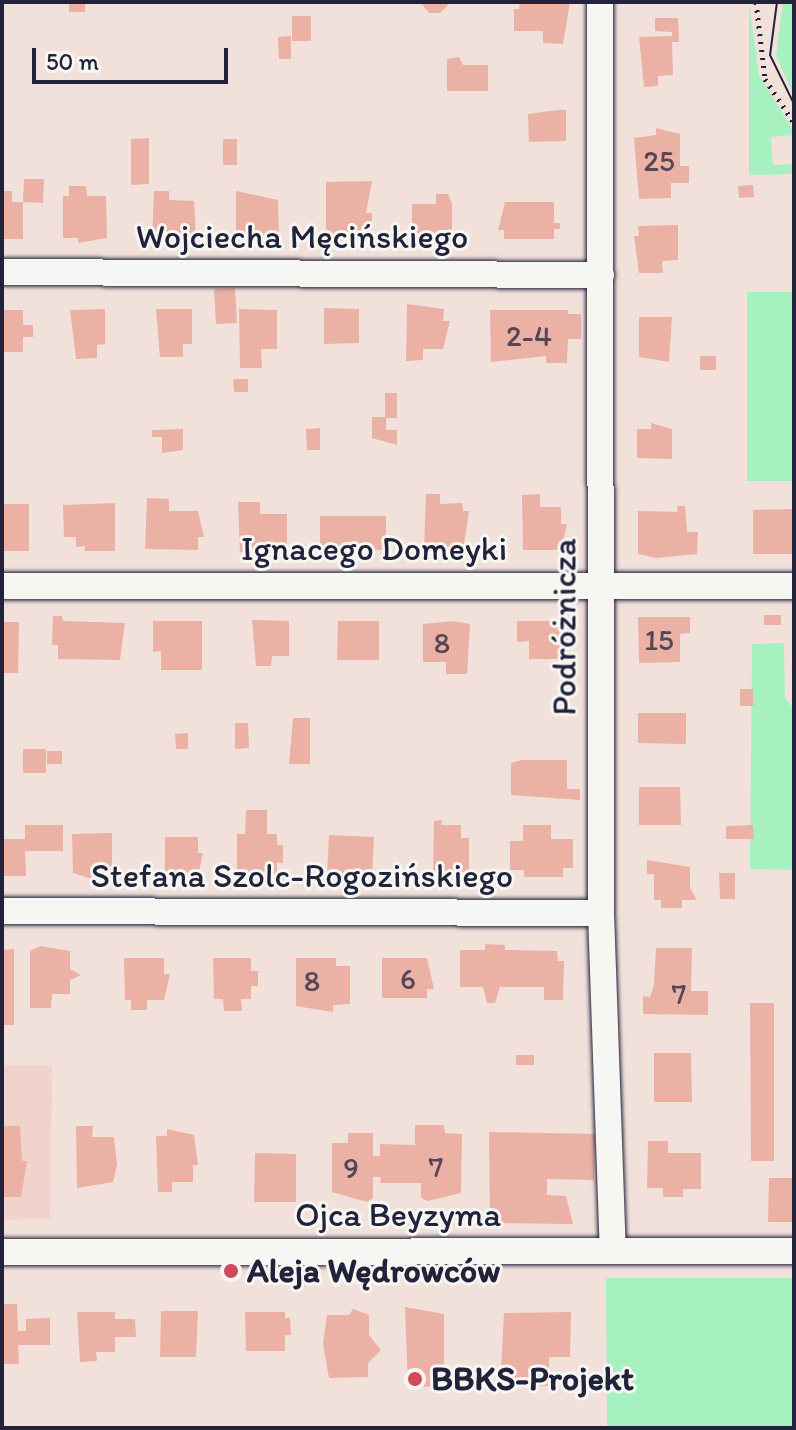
<!DOCTYPE html>
<meta charset="utf-8">
<style>
body{margin:0}
#map{position:relative;width:796px;height:1430px;overflow:hidden;background:#f2e1db;font-family:Itim,sans-serif}
div>[style]{position:absolute}
[style*='--x']{left:calc(var(--x)*1px);top:calc(var(--y)*1px);width:calc(var(--w)*1px);rotate:calc(var(--a)*1deg)}
.built>*{inset:0;background:#f0d3ca}
.green>*{inset:0;background:#a7f1c0}
.building>*{inset:0;background:#eab1a4}
.path>*{height:5px;margin-top:-2.5px;transform-origin:0;background:repeating-linear-gradient(90deg,#22223b 0 2px,transparent 0 8px)}
.roads{filter:drop-shadow(0 0 2px #22223b) drop-shadow(0 0 2px #22223b)}
.street>*{height:26px;margin:-13px;padding:0 13px;transform-origin:13px;border-radius:13px;background:#f6f6f2}
.tram>*{height:2px;margin:-1px;padding:0 1px;transform-origin:1px;border-radius:1px;background:#22223b}
.dots>*{width:22px;height:22px;translate:-50% -50%;box-sizing:border-box;border:4px solid #f6f6f2;border-radius:50%}
span{translate:-50% -50%;white-space:nowrap;text-align:center;line-height:1.15;-webkit-text-stroke:6px #f6f6f2;paint-order:stroke}
.number-label{font-size:30px;color:#544655}
.number-label span{-webkit-text-stroke-width:0}
.street-label{font-size:34px;color:#22223b}
.poi-label{font-size:34px;color:#22223b;font-weight:700}
.left{translate:0 -50%;text-align:left}
.frame{position:absolute;inset:0;border:4px solid #22223b;pointer-events:none}
.scale{position:absolute;left:32px;top:48px;width:196px;height:36px;box-sizing:border-box;border:4px solid #22223b;border-top:0;padding-left:10px;font-size:24px;line-height:28px;white-space:nowrap;color:#22223b;-webkit-text-stroke:6px #f6f6f2;paint-order:stroke}
</style>
<div id="map">
<div class="built">
<div style="clip-path:polygon(2px 1065px,52px 1065px,50px 1219px,2px 1220px)"></div>
</div>
<div class="green">
<div style="clip-path:polygon(749px 2px,759px 75px,793px 130px,794px 135px,771px 137px,773px 165px,794px 164px,794px 174px,749px 175px)"></div>
<div style="clip-path:polygon(783px 2px,794px 2px,794px 96px,776px 56px)"></div>
<div style="clip-path:polygon(747px 292px,794px 292px,794px 481px,747px 481px)"></div>
<div style="clip-path:polygon(784px 643px,785px 698px,794px 709px,794px 870px,750px 869px,752px 644px)"></div>
<div style="clip-path:polygon(606px 1278px,794px 1278px,794px 1428px,607px 1428px)"></div>
</div>
<div class="building">
<div style="clip-path:polygon(69px 2px,85px 2px,85px 12px,69px 12px)"></div>
<div style="clip-path:polygon(420px 2px,449px 2px,449px 4px,440px 13px,429px 13px)"></div>
<div style="clip-path:polygon(520px 2px,570px 2px,563px 44px,543px 43px,543px 31px,514px 31px,514px 9px,519px 9px)"></div>
<div style="clip-path:polygon(292px 16px,311px 16px,311px 41px,292px 41px)"></div>
<div style="clip-path:polygon(655px 18px,678px 18px,679px 42px,672px 42px,673px 75px,658px 76px,658px 86px,644px 87px,639px 37px,672px 36px,672px 32px,655px 31px)"></div>
<div style="clip-path:polygon(291px 36px,291px 59px,279px 59px,278px 37px)"></div>
<div style="clip-path:polygon(459px 57px,463px 65px,488px 65px,488px 91px,447px 91px,447px 59px)"></div>
<div style="clip-path:polygon(558px 110px,566px 110px,566px 141px,529px 142px,528px 114px)"></div>
<div style="clip-path:polygon(656px 128px,680px 134px,680px 166px,689px 166px,689px 183px,671px 183px,671px 198px,639px 199px,634px 138px,656px 135px)"></div>
<div style="clip-path:polygon(149px 138px,149px 184px,131px 185px,131px 139px)"></div>
<div style="clip-path:polygon(223px 139px,237px 139px,237px 165px,223px 165px)"></div>
<div style="clip-path:polygon(24px 179px,44px 179px,43px 203px,23px 202px)"></div>
<div style="clip-path:polygon(372px 181px,366px 213px,372px 213px,372px 226px,365px 226px,366px 239px,326px 239px,326px 182px)"></div>
<div style="clip-path:polygon(753px 185px,754px 197px,739px 198px,738px 186px)"></div>
<div style="clip-path:polygon(69px 186px,86px 186px,87px 196px,106px 196px,107px 238px,78px 243px,78px 238px,63px 238px,63px 196px,69px 196px)"></div>
<div style="clip-path:polygon(2px 191px,12px 191px,12px 202px,23px 202px,23px 239px,2px 239px)"></div>
<div style="clip-path:polygon(154px 191px,169px 191px,169px 200px,194px 201px,196px 239px,152px 239px)"></div>
<div style="clip-path:polygon(236px 191px,278px 200px,279px 238px,236px 238px)"></div>
<div style="clip-path:polygon(436px 194px,448px 194px,452px 204px,452px 239px,426px 243px,426px 238px,412px 238px,412px 204px,436px 204px)"></div>
<div style="clip-path:polygon(505px 202px,554px 202px,554px 223px,560px 223px,560px 229px,554px 229px,554px 239px,504px 239px,504px 230px,498px 230px)"></div>
<div style="clip-path:polygon(678px 225px,678px 260px,662px 261px,663px 273px,639px 273px,634px 236px,639px 236px,638px 226px)"></div>
<div style="clip-path:polygon(235px 288px,237px 323px,216px 324px,214px 289px)"></div>
<div style="clip-path:polygon(407px 304px,444px 309px,443px 321px,450px 321px,443px 349px,423px 349px,423px 360px,406px 361px)"></div>
<div style="clip-path:polygon(324px 308px,359px 309px,359px 343px,324px 344px)"></div>
<div style="clip-path:polygon(105px 309px,105px 344px,97px 345px,97px 358px,76px 359px,70px 310px)"></div>
<div style="clip-path:polygon(156px 309px,192px 309px,192px 344px,183px 344px,183px 357px,160px 357px)"></div>
<div style="clip-path:polygon(239px 309px,277px 310px,277px 349px,261px 349px,262px 368px,240px 368px)"></div>
<div style="clip-path:polygon(2px 310px,23px 310px,23px 325px,33px 325px,33px 337px,23px 337px,23px 352px,2px 352px)"></div>
<div style="clip-path:polygon(490px 310px,568px 310px,568px 314px,581px 314px,581px 339px,568px 339px,567px 363px,546px 363px,546px 356px,491px 362px)"></div>
<div style="clip-path:polygon(639px 317px,672px 317px,669px 362px,639px 357px)"></div>
<div style="clip-path:polygon(700px 356px,716px 356px,716px 370px,700px 370px)"></div>
<div style="clip-path:polygon(233px 379px,248px 379px,248px 392px,234px 392px)"></div>
<div style="clip-path:polygon(385px 393px,397px 393px,397px 418px,386px 418px,386px 430px,397px 430px,397px 445px,372px 438px,372px 417px,385px 417px)"></div>
<div style="clip-path:polygon(651px 423px,672px 429px,672px 459px,637px 458px,637px 429px,651px 429px)"></div>
<div style="clip-path:polygon(320px 428px,320px 450px,307px 450px,306px 429px)"></div>
<div style="clip-path:polygon(183px 429px,183px 450px,162px 453px,162px 437px,152px 437px,152px 430px)"></div>
<div style="clip-path:polygon(426px 494px,440px 494px,440px 504px,462px 503px,463px 511px,469px 511px,463px 550px,458px 554px,424px 550px)"></div>
<div style="clip-path:polygon(540px 494px,540px 507px,561px 507px,561px 524px,567px 524px,561px 550px,523px 550px,522px 495px)"></div>
<div style="clip-path:polygon(147px 498px,169px 499px,169px 511px,198px 511px,204px 537px,198px 537px,198px 550px,145px 549px)"></div>
<div style="clip-path:polygon(238px 502px,260px 502px,260px 514px,287px 514px,287px 550px,240px 552px)"></div>
<div style="clip-path:polygon(115px 503px,115px 551px,85px 551px,85px 546px,76px 547px,76px 537px,64px 537px,63px 505px)"></div>
<div style="clip-path:polygon(2px 504px,29px 504px,29px 551px,2px 551px)"></div>
<div style="clip-path:polygon(677px 506px,685px 506px,687px 532px,698px 532px,697px 554px,656px 558px,638px 554px,638px 511px,678px 512px)"></div>
<div style="clip-path:polygon(792px 509px,794px 554px,753px 554px,753px 510px)"></div>
<div style="clip-path:polygon(320px 516px,386px 516px,386px 550px,320px 550px)"></div>
<div style="clip-path:polygon(764px 615px,781px 615px,781px 625px,764px 625px)"></div>
<div style="clip-path:polygon(53px 616px,62px 616px,63px 621px,125px 623px,120px 660px,58px 659px,58px 645px,52px 645px)"></div>
<div style="clip-path:polygon(638px 617px,690px 617px,690px 633px,680px 634px,680px 662px,639px 663px)"></div>
<div style="clip-path:polygon(252px 620px,289px 621px,289px 656px,272px 656px,271px 666px,256px 666px)"></div>
<div style="clip-path:polygon(153px 621px,202px 621px,202px 670px,161px 670px,161px 651px,153px 652px)"></div>
<div style="clip-path:polygon(338px 621px,379px 621px,379px 660px,337px 660px)"></div>
<div style="clip-path:polygon(453px 621px,470px 624px,467px 674px,446px 674px,446px 662px,423px 662px,423px 624px)"></div>
<div style="clip-path:polygon(517px 621px,568px 621px,568px 659px,529px 659px,529px 641px,517px 642px)"></div>
<div style="clip-path:polygon(2px 622px,19px 622px,18px 673px,2px 673px)"></div>
<div style="clip-path:polygon(740px 689px,753px 689px,753px 706px,740px 706px)"></div>
<div style="clip-path:polygon(638px 713px,686px 713px,686px 744px,638px 743px)"></div>
<div style="clip-path:polygon(293px 718px,310px 718px,310px 764px,289px 764px)"></div>
<div style="clip-path:polygon(235px 723px,248px 723px,249px 748px,235px 749px)"></div>
<div style="clip-path:polygon(188px 733px,188px 749px,176px 749px,175px 734px)"></div>
<div style="clip-path:polygon(23px 749px,46px 749px,46px 773px,23px 773px)"></div>
<div style="clip-path:polygon(47px 751px,62px 751px,62px 764px,47px 764px)"></div>
<div style="clip-path:polygon(522px 760px,567px 760px,567px 789px,580px 789px,580px 800px,511px 795px,511px 763px)"></div>
<div style="clip-path:polygon(639px 787px,680px 787px,681px 825px,639px 825px)"></div>
<div style="clip-path:polygon(246px 810px,267px 810px,267px 834px,277px 834px,277px 845px,283px 845px,283px 863px,277px 863px,277px 875px,237px 875px,237px 834px,245px 834px)"></div>
<div style="clip-path:polygon(442px 820px,441px 825px,461px 825px,461px 838px,469px 838px,469px 876px,433px 876px,434px 821px)"></div>
<div style="clip-path:polygon(25px 825px,63px 825px,63px 851px,25px 851px,26px 876px,2px 876px,2px 839px,25px 839px)"></div>
<div style="clip-path:polygon(523px 825px,551px 825px,551px 839px,573px 839px,573px 868px,563px 868px,563px 877px,524px 877px,524px 870px,510px 870px,510px 841px,523px 841px)"></div>
<div style="clip-path:polygon(753px 825px,754px 839px,726px 839px,726px 826px)"></div>
<div style="clip-path:polygon(112px 833px,112px 873px,89px 878px,73px 873px,72px 834px)"></div>
<div style="clip-path:polygon(329px 835px,374px 837px,372px 877px,327px 876px)"></div>
<div style="clip-path:polygon(165px 837px,198px 837px,198px 853px,203px 853px,198px 876px,165px 876px)"></div>
<div style="clip-path:polygon(647px 860px,690px 867px,690px 888px,697px 900px,682px 900px,682px 908px,661px 908px,661px 900px,654px 900px,654px 874px,647px 874px)"></div>
<div style="clip-path:polygon(719px 873px,735px 873px,735px 899px,720px 899px)"></div>
<div style="clip-path:polygon(485px 944px,505px 945px,505px 950px,557px 951px,558px 961px,564px 961px,563px 1000px,544px 1000px,544px 987px,500px 987px,495px 1003px,487px 1003px,483px 987px,460px 987px,460px 950px,485px 950px)"></div>
<div style="clip-path:polygon(41px 946px,70px 951px,70px 969px,81px 975px,70px 980px,70px 994px,52px 994px,51px 1008px,30px 1008px,30px 951px)"></div>
<div style="clip-path:polygon(656px 948px,692px 948px,691px 991px,708px 991px,708px 1015px,643px 1014px,643px 996px,650px 997px,654px 985px)"></div>
<div style="clip-path:polygon(14px 949px,14px 1025px,2px 1025px,2px 950px)"></div>
<div style="clip-path:polygon(124px 958px,164px 958px,164px 974px,170px 974px,164px 1000px,147px 1000px,147px 1010px,131px 1010px,131px 1000px,125px 1000px)"></div>
<div style="clip-path:polygon(213px 958px,251px 958px,251px 971px,258px 971px,258px 986px,251px 986px,251px 999px,241px 999px,242px 1011px,224px 1011px,223px 999px,214px 999px)"></div>
<div style="clip-path:polygon(296px 958px,336px 958px,336px 966px,350px 966px,350px 1004px,333px 1005px,333px 1012px,296px 1006px)"></div>
<div style="clip-path:polygon(382px 958px,427px 958px,434px 989px,427px 989px,427px 998px,382px 998px)"></div>
<div style="clip-path:polygon(750px 1003px,774px 1003px,774px 1161px,751px 1161px)"></div>
<div style="clip-path:polygon(654px 1053px,691px 1053px,692px 1102px,654px 1102px)"></div>
<div style="clip-path:polygon(516px 1055px,534px 1055px,534px 1065px,516px 1065px)"></div>
<div style="clip-path:polygon(415px 1125px,444px 1125px,445px 1133px,462px 1134px,461px 1193px,428px 1201px,421px 1198px,421px 1183px,380px 1183px,381px 1177px,373px 1177px,373px 1198px,367px 1202px,332px 1192px,332px 1143px,348px 1143px,348px 1133px,373px 1133px,373px 1156px,380px 1156px,380px 1144px,415px 1145px)"></div>
<div style="clip-path:polygon(2px 1126px,20px 1126px,22px 1161px,27px 1161px,21px 1197px,2px 1197px)"></div>
<div style="clip-path:polygon(76px 1126px,93px 1126px,92px 1137px,114px 1137px,117px 1165px,113px 1182px,77px 1188px)"></div>
<div style="clip-path:polygon(167px 1129px,194px 1135px,198px 1165px,193px 1165px,193px 1182px,172px 1182px,172px 1192px,158px 1192px,156px 1136px,167px 1136px)"></div>
<div style="clip-path:polygon(489px 1132px,595px 1134px,594px 1180px,547px 1179px,547px 1195px,566px 1196px,573px 1224px,490px 1223px)"></div>
<div style="clip-path:polygon(648px 1141px,668px 1141px,668px 1153px,701px 1153px,701px 1189px,683px 1189px,683px 1197px,663px 1197px,663px 1188px,647px 1188px)"></div>
<div style="clip-path:polygon(255px 1153px,296px 1154px,296px 1202px,254px 1202px)"></div>
<div style="clip-path:polygon(769px 1178px,794px 1178px,794px 1222px,768px 1222px)"></div>
<div style="clip-path:polygon(2px 1304px,17px 1304px,18px 1331px,26px 1331px,26px 1319px,50px 1318px,50px 1345px,18px 1345px,19px 1364px,2px 1364px)"></div>
<div style="clip-path:polygon(405px 1307px,444px 1314px,444px 1386px,408px 1387px)"></div>
<div style="clip-path:polygon(353px 1309px,369px 1315px,369px 1335px,381px 1350px,368px 1363px,368px 1377px,329px 1378px,323px 1344px,327px 1315px,349px 1315px)"></div>
<div style="clip-path:polygon(161px 1311px,198px 1311px,196px 1357px,160px 1357px)"></div>
<div style="clip-path:polygon(77px 1312px,115px 1312px,115px 1319px,135px 1319px,136px 1337px,115px 1337px,115px 1352px,96px 1352px,97px 1361px,80px 1362px)"></div>
<div style="clip-path:polygon(245px 1312px,285px 1312px,285px 1318px,290px 1318px,291px 1335px,285px 1335px,285px 1351px,246px 1351px)"></div>
<div style="clip-path:polygon(571px 1312px,570px 1357px,549px 1357px,549px 1386px,500px 1387px,504px 1313px)"></div>
</div>
<div class="path">
<div style="--x:756;--y:2;--w:78;--a:83.3"></div>
<div style="--x:765;--y:79;--w:53;--a:56.6"></div>
</div>
<div class="roads">
<div class="street">
<div style="--x:600;--y:2;--w:911;--a:89.94"></div>
<div style="--x:601;--y:913;--w:338;--a:88"></div>
<div style="--x:2;--y:272;--w:599;--a:0.29"></div>
<div style="--x:2;--y:586;--w:792;--a:0"></div>
<div style="--x:2;--y:911;--w:599;--a:0.19"></div>
<div style="--x:2;--y:1252;--w:792;--a:-0.07"></div>
</div>
</div>
<div class="tram">
<div style="--x:777;--y:2;--w:53;--a:97.5"></div>
<div style="--x:770;--y:55;--w:55;--a:63.9"></div>
</div>
<div class="dots">
<div style="left:231px;top:1271px;background:#d1495b"></div>
<div style="left:415px;top:1379px;background:#d1495b"></div>
</div>
<div class="number-label">
<span style="left:659px;top:161px">25</span>
<span style="left:529px;top:336px">2-4</span>
<span style="left:659px;top:640px">15</span>
<span style="left:442px;top:643px">8</span>
<span style="left:408px;top:979px">6</span>
<span style="left:312px;top:981px">8</span>
<span style="left:679px;top:994px">7</span>
<span style="left:436px;top:1167px">7</span>
<span style="left:351px;top:1168px">9</span>
</div>
<div class="street-label">
<span style="left:302px;top:237px">Wojciecha Męcińskiego</span>
<span style="left:374px;top:549px">Ignacego Domeyki</span>
<span style="left:564px;top:627px;rotate:-90deg">Podróżnicza</span>
<span style="left:302px;top:876px">Stefana Szolc-Rogozińskiego</span>
<span style="left:398px;top:1215px">Ojca Beyzyma</span>
</div>
<div class="poi-label">
<span class="left" style="left:247px;top:1271px">Aleja Wędrowców</span>
<span class="left" style="left:431px;top:1379px">BBKS-Projekt</span>
</div>
<div class="frame"></div>
<div class="scale">50 m</div>
</div>
